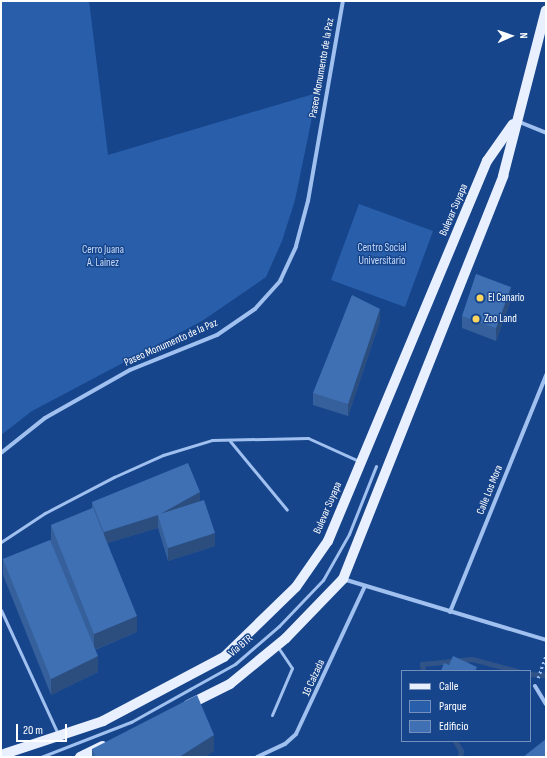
<!DOCTYPE html>
<meta charset="utf-8">
<style>
body{margin:0}
#map{position:relative;width:547px;height:758px;overflow:hidden;background:#17458c;font-family:"Sofia Sans Condensed",sans-serif}
div>[style]{position:absolute}
[style*='--x']{left:calc(var(--x)*1px);top:calc(var(--y)*1px);width:calc(var(--w)*1px);rotate:calc(var(--a)*1deg)}
.green>*{inset:0;background:#295faa}
.stream>*{height:5px;margin:-2.5px;padding:0 2.5px;transform-origin:2.5px;border-radius:2.5px;background:#315488}
.path>*{height:2.5px;margin-top:-1.25px;transform-origin:0;background:repeating-linear-gradient(90deg,#a0c1ef 0 2px,transparent 0 5px)}
.lane>*{height:3px;margin:-1.5px;padding:0 1.5px;transform-origin:1.5px;border-radius:1.5px;background:#a0c1ef}
.street>*{height:4px;margin:-2px;padding:0 2px;transform-origin:2px;border-radius:2px;background:#a0c1ef}
.primary>*{height:10px;margin:-5px;padding:0 5px;transform-origin:5px;border-radius:5px;background:#e8f0ff}
.wall>*{inset:0;background:#36609b}
.shaded-wall>*{inset:0;background:#2c4e7e}
.building>*{inset:0;background:#3f70b4}
.dots>*{width:11px;height:11px;translate:-50% -50%;box-sizing:border-box;border:2px solid #17458c;border-radius:50%}
span{translate:-50% -50%;white-space:nowrap;text-align:center;line-height:1.15;-webkit-text-stroke:3px #17458c;paint-order:stroke}
.street-label{font-size:11px;color:#fff}
.park-label{font-size:11px;color:#c7dcfb}
.poi-label{font-size:11px;color:#fff}
.left{translate:0 -50%;text-align:left}
.frame{position:absolute;inset:0;border:2px solid #fff;pointer-events:none}
.legend{position:absolute;left:401px;top:670px;width:130px;height:72px;box-sizing:border-box;background:#17458c;border:1px solid #748fba;margin:0;padding:5px 7px;list-style:none;font-size:12px;color:#fff}
.legend li{display:flex;align-items:center;gap:8px;height:20px}
.legend b{width:20px;border:1px solid #748fba}
.north{position:absolute;left:491px;top:16px;width:40px;height:40px;-webkit-text-stroke:3px #17458c;paint-order:stroke;rotate:88deg;font-size:11px;font-weight:700;line-height:16px;text-align:center;color:#fff}
.north::after{content:'';display:block;margin:auto;width:14px;height:18px;background:#fff;clip-path:polygon(50% 0,100% 100%,50% 72%,0 100%)}
.scale{position:absolute;left:16px;top:724px;width:51px;height:18px;box-sizing:border-box;border:2px solid #fff;border-top:0;padding-left:5px;font-size:12px;line-height:14px;white-space:nowrap;color:#fff;-webkit-text-stroke:3px #17458c;paint-order:stroke}
</style>
<div id="map">
<div class="green">
<div style="clip-path:polygon(1px 1px,89px 1px,108px 155px,317px 93px,295px 200px,282px 241px,266px 277px,202px 321px,32px 411px,1px 435px)"></div>
<div style="clip-path:polygon(359px 204px,433px 231px,405px 307px,331px 280px)"></div>
</div>
<div class="stream">
<div style="--x:423;--y:671;--w:7;--a:-98"></div>
<div style="--x:422;--y:664;--w:50;--a:-5.7"></div>
<div style="--x:472;--y:659;--w:47;--a:14.9"></div>
<div style="--x:530;--y:674;--w:16;--a:4"></div>
<div style="--x:455;--y:741;--w:12;--a:59"></div>
<div style="--x:461;--y:751;--w:6;--a:99"></div>
</div>
<div class="path">
<div style="--x:538;--y:678;--w:24;--a:-71"></div>
</div>
<div class="lane">
<div style="--x:230;--y:441;--w:89;--a:50.4"></div>
<div style="--x:1;--y:542;--w:53;--a:-33.4"></div>
<div style="--x:45;--y:513;--w:78;--a:-27.6"></div>
<div style="--x:114;--y:477;--w:54;--a:-24.2"></div>
<div style="--x:163;--y:455;--w:51;--a:-17"></div>
<div style="--x:212;--y:440;--w:96;--a:-1.2"></div>
<div style="--x:308;--y:438;--w:56;--a:24.3"></div>
<div style="--x:1;--y:610;--w:136;--a:65.3"></div>
<div style="--x:272;--y:715;--w:51;--a:-66.9"></div>
<div style="--x:292;--y:668;--w:25;--a:-124"></div>
<div style="--x:41;--y:757;--w:97;--a:-21.3"></div>
<div style="--x:131;--y:722;--w:68;--a:-29.2"></div>
<div style="--x:190;--y:689;--w:51;--a:-29.1"></div>
<div style="--x:235;--y:664;--w:58;--a:-40.8"></div>
<div style="--x:279;--y:626;--w:64;--a:-46.3"></div>
<div style="--x:323;--y:580;--w:53;--a:-60.5"></div>
<div style="--x:349;--y:534;--w:73;--a:-68.3"></div>
</div>
<div class="street">
<div style="--x:517;--y:121;--w:31;--a:22"></div>
<div style="--x:1;--y:453;--w:56;--a:-38.5"></div>
<div style="--x:45;--y:418;--w:98;--a:-29.5"></div>
<div style="--x:130;--y:370;--w:94;--a:-21.9"></div>
<div style="--x:217;--y:335;--w:46;--a:-34.4"></div>
<div style="--x:255;--y:309;--w:38;--a:-48"></div>
<div style="--x:280;--y:281;--w:38;--a:-65"></div>
<div style="--x:296;--y:246;--w:47;--a:-75.1"></div>
<div style="--x:308;--y:201;--w:203;--a:-80.1"></div>
<div style="--x:343;--y:579;--w:212;--a:16.7"></div>
<div style="--x:450;--y:612;--w:256;--a:-67.9"></div>
<div style="--x:535;--y:686;--w:21;--a:59"></div>
<div style="--x:257;--y:757;--w:31;--a:-25"></div>
<div style="--x:285;--y:744;--w:15;--a:-42"></div>
<div style="--x:296;--y:734;--w:163;--a:-65"></div>
</div>
<div class="primary">
<div style="--x:188;--y:705;--w:47;--a:-26.6"></div>
<div style="--x:230;--y:684;--w:72;--a:-39.4"></div>
<div style="--x:286;--y:638;--w:82;--a:-46"></div>
<div style="--x:343;--y:579;--w:434;--a:-68.3"></div>
<div style="--x:503;--y:176;--w:171;--a:-75.5"></div>
<div style="--x:1;--y:755;--w:108;--a:-18.4"></div>
<div style="--x:103;--y:721;--w:137;--a:-27.9"></div>
<div style="--x:224;--y:657;--w:100;--a:-44.2"></div>
<div style="--x:296;--y:587;--w:56;--a:-55.2"></div>
<div style="--x:328;--y:541;--w:412;--a:-67.3"></div>
<div style="--x:487;--y:161;--w:45;--a:-54.9"></div>
<div style="--x:80;--y:757;--w:25;--a:-26"></div>
</div>
<div class="wall">
<div style="clip-path:polygon(511px 300px,496px 341px,462px 328px,462px 316px)"></div>
<div style="clip-path:polygon(380px 321px,348px 416px,313px 405px,313px 393px)"></div>
<div style="clip-path:polygon(200px 501px,215px 546px,168px 561px,158px 528px,107px 543px,137px 632px,95px 650px,98px 672px,51px 695px,3px 575px,3px 559px,51px 540px,51px 525px,92px 508px,92px 502px)"></div>
<div style="clip-path:polygon(92px 749px,214px 751px,204px 757px,92px 757px)"></div>
</div>
<div class="shaded-wall">
<div style="clip-path:polygon(511px 287px,511px 300px,496px 341px,496px 328px)"></div>
<div style="clip-path:polygon(380px 309px,380px 321px,348px 416px,348px 404px)"></div>
<div style="clip-path:polygon(200px 492px,200px 505px,160px 514px)"></div>
<div style="clip-path:polygon(158px 515px,158px 528px,104px 544px,104px 532px)"></div>
<div style="clip-path:polygon(215px 533px,215px 546px,168px 561px,168px 548px)"></div>
<div style="clip-path:polygon(137px 616px,137px 632px,94px 650px,94px 634px)"></div>
<div style="clip-path:polygon(98px 656px,98px 672px,51px 695px,51px 679px)"></div>
<div style="clip-path:polygon(214px 735px,214px 751px,204px 757px,179px 757px)"></div>
</div>
<div class="building">
<div style="clip-path:polygon(476px 274px,511px 287px,496px 328px,462px 316px)"></div>
<div style="clip-path:polygon(352px 295px,380px 309px,348px 404px,313px 393px)"></div>
<div style="clip-path:polygon(188px 463px,200px 492px,160px 514px,204px 500px,215px 533px,168px 548px,158px 515px,104px 532px,92px 502px)"></div>
<div style="clip-path:polygon(93px 508px,137px 616px,94px 634px,51px 525px)"></div>
<div style="clip-path:polygon(50px 540px,98px 656px,51px 679px,3px 559px)"></div>
<div style="clip-path:polygon(453px 656px,477px 667px,475px 671px,441px 671px,444px 663px,449px 665px)"></div>
<div style="clip-path:polygon(197px 695px,214px 735px,179px 757px,96px 757px,92px 749px)"></div>
<div style="clip-path:polygon(546px 739px,546px 757px,523px 757px)"></div>
</div>
<div class="dots">
<div style="left:480px;top:298px;background:#ffd65e"></div>
<div style="left:476px;top:319px;background:#ffd65e"></div>
</div>
<div class="street-label">
<span style="left:322px;top:68px;rotate:-80deg">Paseo Monumento de la Paz</span>
<span style="left:454px;top:210px;rotate:-67deg">Bulevar Suyapa</span>
<span style="left:171px;top:343px;rotate:-24deg">Paseo Monumento de la Paz</span>
<span style="left:490px;top:490px;rotate:-68deg">Calle Los Mora</span>
<span style="left:328px;top:508px;rotate:-67deg">Bulevar Suyapa</span>
<span style="left:241px;top:646px;rotate:-40deg">Vía BTR</span>
<span style="left:314px;top:678px;rotate:-66deg">16 Calzada</span>
</div>
<div class="park-label">
<span style="left:382px;top:255px">Centro Social<br>Universitario</span>
<span style="left:103px;top:257px">Cerro Juana<br>A. Lainez</span>
</div>
<div class="poi-label">
<span class="left" style="left:488px;top:298px">El Canario</span>
<span class="left" style="left:484px;top:319px">Zoo Land</span>
</div>
<div class="frame"></div>
<ul class="legend">
<li><b style="height:5px;background:#e8f0ff"></b>Calle</li>
<li><b style="height:11px;background:#295faa"></b>Parque</li>
<li><b style="height:11px;background:#3f70b4"></b>Edificio</li>
</ul>
<div class="north">N</div>
<div class="scale">20 m</div>
</div>
